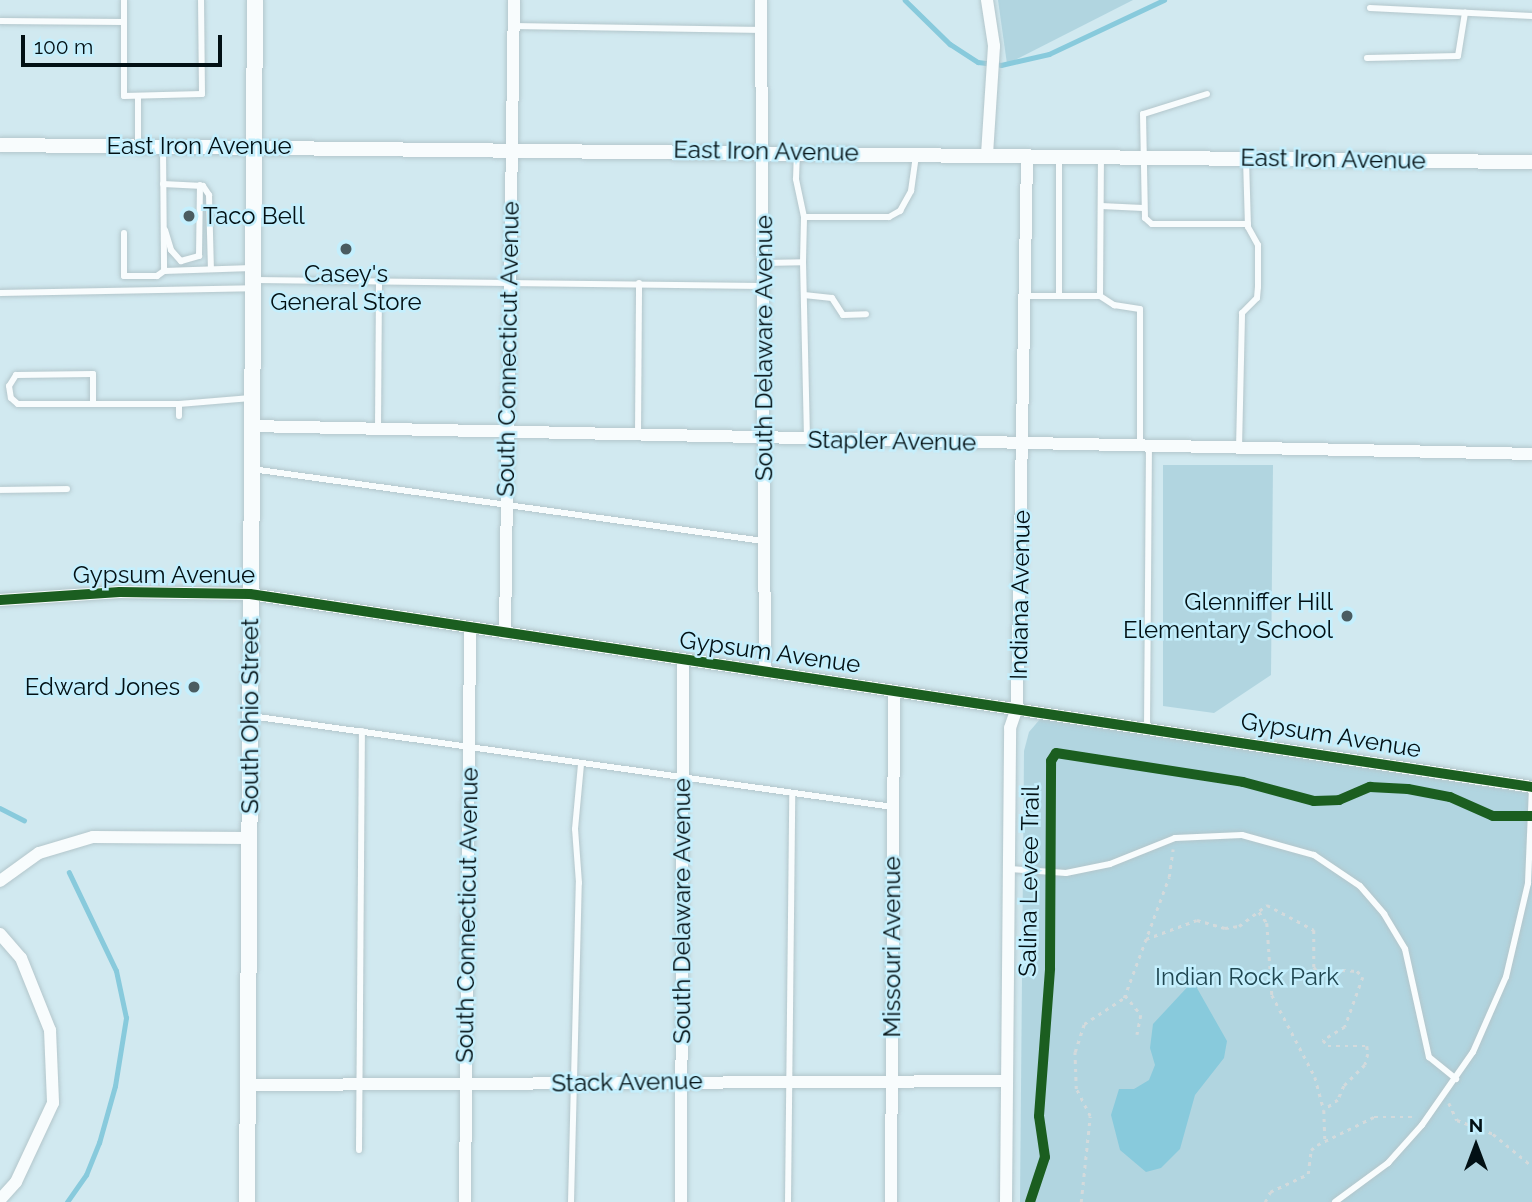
<!DOCTYPE html>
<style>
body{margin:0}
#map{position:relative;width:1532px;height:1202px;overflow:hidden;background:#d1e9f0;font-family:Raleway,sans-serif}
div>[style]{position:absolute}
[style*='--x']{left:calc(var(--x)*1px);top:calc(var(--y)*1px);width:calc(var(--w)*1px);rotate:calc(var(--a)*1deg)}
.green>*{inset:0;background:#b1d5e0}
.water>*{inset:0;background:#88cadc}
.stream>*{height:4.5px;margin:-2.25px;padding:0 2.25px;transform-origin:2.25px;border-radius:2.25px;background:#88cadc}
.path>*{height:2.5px;margin-top:-1.25px;transform-origin:0;background:repeating-linear-gradient(90deg,#d3dadc 0 3.5px,transparent 0 8.5px)}
.roads{filter:drop-shadow(0 0 2px #b3c6cb) drop-shadow(0 0 2px #b3c6cb)}
.service>*{height:6px;margin:-3px;padding:0 3px;transform-origin:3px;border-radius:3px;background:#f8fcfd}
.minor>*{height:12px;margin:-6px;padding:0 6px;transform-origin:6px;border-radius:6px;background:#f8fcfd}
.tertiary>*{height:14px;margin:-7px;padding:0 7px;transform-origin:7px;border-radius:7px;background:#f8fcfd}
.secondary>*{height:16px;margin:-8px;padding:0 8px;transform-origin:8px;border-radius:8px;background:#f8fcfd}
.cycleway>*{height:10px;margin:-5px;padding:0 5px;transform-origin:5px;border-radius:5px;background:#1b5e20}
.dots>*{width:19px;height:19px;translate:-50% -50%;box-sizing:border-box;border:4px solid #c4effd;border-radius:50%}
span{translate:-50% -50%;white-space:nowrap;text-align:center;line-height:1.15;-webkit-text-stroke:5px #c4effd;paint-order:stroke}
.street-label{font-size:24px;color:#021014}
.poi-label{font-size:24px;color:#021014}
.left{translate:0 -50%;text-align:left}
.right{translate:-100% -50%;text-align:right}
.park-label{font-size:24px;color:#204650}
.north{position:absolute;left:1441px;top:1111px;width:70px;height:70px;-webkit-text-stroke:5px #c4effd;paint-order:stroke;rotate:0deg;font-size:19px;font-weight:700;line-height:28px;text-align:center;color:#021014}
.north::after{content:'';display:block;margin:auto;width:24px;height:32px;background:#021014;clip-path:polygon(50% 0,100% 100%,50% 72%,0 100%)}
.scale{position:absolute;left:21px;top:35px;width:201px;height:32px;box-sizing:border-box;border:4px solid #021014;border-top:0;padding-left:9px;font-size:21px;line-height:24px;white-space:nowrap;color:#021014;-webkit-text-stroke:5px #c4effd;paint-order:stroke}
</style>
<div id="map">
<div class="green">
<div style="clip-path:polygon(998px 0,1133px 0,1007px 64px)"></div>
<div style="clip-path:polygon(1163px 465px,1273px 465px,1271px 675px,1214px 713px,1163px 706px)"></div>
<div style="clip-path:polygon(1041px 718px,1532px 794px,1532px 1202px,1020px 1202px,1024px 751px,1029px 732px)"></div>
</div>
<div class="water">
<div style="clip-path:polygon(1193px 981px,1227px 1041px,1224px 1058px,1195px 1095px,1180px 1149px,1161px 1168px,1146px 1172px,1120px 1150px,1111px 1115px,1119px 1089px,1134px 1089px,1149px 1080px,1155px 1065px,1150px 1048px,1153px 1024px)"></div>
</div>
<div class="stream">
<div style="--x:905;--y:0;--w:63;--a:44.4"></div>
<div style="--x:950;--y:44;--w:33;--a:33"></div>
<div style="--x:978;--y:62;--w:23;--a:7"></div>
<div style="--x:1001;--y:65;--w:49;--a:-12.9"></div>
<div style="--x:1049;--y:54;--w:127;--a:-25.2"></div>
<div style="--x:0;--y:808;--w:27;--a:27"></div>
<div style="--x:67;--y:1202;--w:33;--a:-55"></div>
<div style="--x:86;--y:1175;--w:35;--a:-68"></div>
<div style="--x:99;--y:1143;--w:59;--a:-74.3"></div>
<div style="--x:115;--y:1086;--w:69;--a:-80.8"></div>
<div style="--x:126;--y:1018;--w:48;--a:-102"></div>
<div style="--x:116;--y:971;--w:109;--a:-115.6"></div>
</div>
<div class="path">
<div style="--x:1259;--y:912;--w:14;--a:54"></div>
<div style="--x:1267;--y:923;--w:72;--a:86"></div>
<div style="--x:1272;--y:995;--w:93;--a:62.3"></div>
<div style="--x:1315;--y:1077;--w:34;--a:75"></div>
<div style="--x:1146;--y:939;--w:54;--a:-20.4"></div>
<div style="--x:1197;--y:920;--w:29;--a:16"></div>
<div style="--x:1225;--y:928;--w:14;--a:-8"></div>
<div style="--x:1239;--y:926;--w:35;--a:-37"></div>
<div style="--x:1267;--y:905;--w:53;--a:28"></div>
<div style="--x:1314;--y:930;--w:37;--a:90"></div>
<div style="--x:1314;--y:967;--w:9;--a:54"></div>
<div style="--x:1319;--y:974;--w:23;--a:-10"></div>
<div style="--x:1342;--y:970;--w:15;--a:4"></div>
<div style="--x:1357;--y:971;--w:8;--a:45"></div>
<div style="--x:1363;--y:977;--w:53;--a:109.8"></div>
<div style="--x:1345;--y:1027;--w:26;--a:149"></div>
<div style="--x:1323;--y:1040;--w:8;--a:50"></div>
<div style="--x:1328;--y:1046;--w:39;--a:0"></div>
<div style="--x:1367;--y:1046;--w:8;--a:83"></div>
<div style="--x:1368;--y:1054;--w:11;--a:105"></div>
<div style="--x:1365;--y:1065;--w:30;--a:135"></div>
<div style="--x:1344;--y:1086;--w:15;--a:113"></div>
<div style="--x:1338;--y:1100;--w:17;--a:144"></div>
<div style="--x:1324;--y:1110;--w:31;--a:88"></div>
<div style="--x:1125;--y:995;--w:26;--a:51"></div>
<div style="--x:1141;--y:1015;--w:20;--a:101"></div>
<div style="--x:1449;--y:1103;--w:19;--a:65"></div>
<div style="--x:1457;--y:1120;--w:39;--a:21"></div>
<div style="--x:1493;--y:1134;--w:50;--a:39.4"></div>
<div style="--x:1081;--y:1202;--w:86;--a:-84"></div>
<div style="--x:1090;--y:1116;--w:30;--a:-117"></div>
<div style="--x:1076;--y:1089;--w:37;--a:-92"></div>
<div style="--x:1075;--y:1052;--w:29;--a:-72"></div>
<div style="--x:1084;--y:1024;--w:48;--a:-33"></div>
<div style="--x:1124;--y:998;--w:129;--a:-69.6"></div>
<div style="--x:1169;--y:877;--w:28;--a:-82"></div>
<div style="--x:1265;--y:1202;--w:11;--a:-63"></div>
<div style="--x:1270;--y:1192;--w:42;--a:-25.3"></div>
<div style="--x:1308;--y:1174;--w:24;--a:-83"></div>
<div style="--x:1311;--y:1150;--w:8;--a:-40"></div>
<div style="--x:1317;--y:1145;--w:64;--a:-26.2"></div>
<div style="--x:1374;--y:1117;--w:40;--a:0"></div>
</div>
<div class="roads">
<div class="service">
<div style="--x:124;--y:0;--w:96;--a:90"></div>
<div style="--x:124;--y:96;--w:78;--a:-1.5"></div>
<div style="--x:202;--y:94;--w:94;--a:-90.6"></div>
<div style="--x:1370;--y:8;--w:162;--a:2.8"></div>
<div style="--x:0;--y:21;--w:124;--a:0.5"></div>
<div style="--x:513;--y:26;--w:250;--a:0.9"></div>
<div style="--x:1367;--y:58;--w:91;--a:-1.3"></div>
<div style="--x:1458;--y:56;--w:44;--a:-80.8"></div>
<div style="--x:1207;--y:94;--w:67;--a:162.6"></div>
<div style="--x:1143;--y:114;--w:104;--a:88.9"></div>
<div style="--x:1145;--y:218;--w:9;--a:41"></div>
<div style="--x:1152;--y:224;--w:96;--a:0"></div>
<div style="--x:138;--y:96;--w:49;--a:90"></div>
<div style="--x:163;--y:147;--w:124;--a:89.5"></div>
<div style="--x:164;--y:271;--w:88;--a:-2"></div>
<div style="--x:163;--y:184;--w:40;--a:2.9"></div>
<div style="--x:203;--y:186;--w:11;--a:56"></div>
<div style="--x:209;--y:195;--w:74;--a:88.5"></div>
<div style="--x:1101;--y:206;--w:42;--a:2.7"></div>
<div style="--x:804;--y:217;--w:85;--a:0"></div>
<div style="--x:889;--y:217;--w:13;--a:-29"></div>
<div style="--x:900;--y:211;--w:23;--a:-61"></div>
<div style="--x:911;--y:191;--w:35;--a:-82"></div>
<div style="--x:165;--y:230;--w:21;--a:73"></div>
<div style="--x:171;--y:250;--w:15;--a:48"></div>
<div style="--x:181;--y:261;--w:19;--a:-16"></div>
<div style="--x:199;--y:256;--w:71;--a:-89.2"></div>
<div style="--x:124;--y:233;--w:43;--a:90"></div>
<div style="--x:124;--y:276;--w:33;--a:0"></div>
<div style="--x:157;--y:276;--w:9;--a:-36"></div>
<div style="--x:803;--y:262;--w:177;--a:88.7"></div>
<div style="--x:764;--y:263;--w:39;--a:-1"></div>
<div style="--x:803;--y:262;--w:45;--a:-88.7"></div>
<div style="--x:804;--y:217;--w:39;--a:-102"></div>
<div style="--x:796;--y:179;--w:26;--a:-88"></div>
<div style="--x:255;--y:280;--w:507;--a:0.68"></div>
<div style="--x:0;--y:293;--w:252;--a:-1.1"></div>
<div style="--x:804;--y:295;--w:28;--a:6"></div>
<div style="--x:832;--y:298;--w:20;--a:57"></div>
<div style="--x:843;--y:315;--w:23;--a:-2"></div>
<div style="--x:1025;--y:296;--w:75;--a:0"></div>
<div style="--x:1100;--y:296;--w:17;--a:33"></div>
<div style="--x:1114;--y:305;--w:26;--a:9"></div>
<div style="--x:1140;--y:309;--w:137;--a:90"></div>
<div style="--x:1059;--y:296;--w:139;--a:-90"></div>
<div style="--x:1100;--y:296;--w:138;--a:-89.6"></div>
<div style="--x:93;--y:404;--w:30;--a:-90"></div>
<div style="--x:93;--y:374;--w:77;--a:179.3"></div>
<div style="--x:16;--y:375;--w:13;--a:122"></div>
<div style="--x:9;--y:386;--w:12;--a:81"></div>
<div style="--x:11;--y:398;--w:9;--a:41"></div>
<div style="--x:18;--y:404;--w:161;--a:0"></div>
<div style="--x:179;--y:416;--w:12;--a:-90"></div>
<div style="--x:179;--y:404;--w:72;--a:-4.8"></div>
<div style="--x:378;--y:429;--w:149;--a:-89.6"></div>
<div style="--x:638;--y:435;--w:152;--a:-89.6"></div>
<div style="--x:1239;--y:448;--w:135;--a:-88.7"></div>
<div style="--x:1242;--y:313;--w:21;--a:-45"></div>
<div style="--x:1257;--y:298;--w:11;--a:-85"></div>
<div style="--x:1258;--y:287;--w:42;--a:-90"></div>
<div style="--x:1258;--y:245;--w:21;--a:-119"></div>
<div style="--x:1248;--y:227;--w:69;--a:-91.7"></div>
<div style="--x:252;--y:469;--w:516;--a:8.02"></div>
<div style="--x:0;--y:490;--w:67;--a:-0.9"></div>
<div style="--x:251;--y:716;--w:648;--a:8.07"></div>
<div style="--x:1147;--y:728;--w:282;--a:-89.6"></div>
<div style="--x:1010;--y:869;--w:56;--a:4.1"></div>
<div style="--x:1066;--y:873;--w:45;--a:-11.6"></div>
<div style="--x:1110;--y:864;--w:70;--a:-21.8"></div>
<div style="--x:1175;--y:838;--w:67;--a:-2.6"></div>
<div style="--x:1242;--y:835;--w:75;--a:15.5"></div>
<div style="--x:1314;--y:855;--w:55;--a:34"></div>
<div style="--x:1360;--y:886;--w:37;--a:49"></div>
<div style="--x:1384;--y:914;--w:41;--a:59"></div>
<div style="--x:1405;--y:949;--w:111;--a:77.5"></div>
<div style="--x:1429;--y:1057;--w:35;--a:39"></div>
<div style="--x:359;--y:1150;--w:419;--a:-89.6"></div>
<div style="--x:571;--y:1202;--w:319;--a:-88.6"></div>
<div style="--x:579;--y:883;--w:54;--a:-94.2"></div>
<div style="--x:575;--y:829;--w:65;--a:-84.7"></div>
<div style="--x:788;--y:1202;--w:409;--a:-89.4"></div>
<div style="--x:1335;--y:1202;--w:66;--a:-36.3"></div>
<div style="--x:1388;--y:1163;--w:51;--a:-48.2"></div>
<div style="--x:1422;--y:1125;--w:89;--a:-55.1"></div>
<div style="--x:1473;--y:1052;--w:82;--a:-66.3"></div>
<div style="--x:1506;--y:977;--w:97;--a:-76.8"></div>
<div style="--x:1528;--y:883;--w:96;--a:-87.6"></div>
</div>
<div class="minor">
<div style="--x:761;--y:0;--w:671;--a:89.66"></div>
<div style="--x:987;--y:0;--w:47;--a:81.3"></div>
<div style="--x:994;--y:46;--w:109;--a:93.7"></div>
<div style="--x:251;--y:426;--w:1281;--a:1.25"></div>
<div style="--x:0;--y:600;--w:120;--a:-3.8"></div>
<div style="--x:120;--y:592;--w:130;--a:0.9"></div>
<div style="--x:250;--y:594;--w:1296;--a:8.56"></div>
<div style="--x:505;--y:633;--w:633;--a:-89.19"></div>
<div style="--x:0;--y:881;--w:48;--a:-35.7"></div>
<div style="--x:39;--y:853;--w:56;--a:-16.5"></div>
<div style="--x:93;--y:837;--w:156;--a:0.4"></div>
<div style="--x:0;--y:934;--w:32;--a:49"></div>
<div style="--x:21;--y:958;--w:78;--a:68.1"></div>
<div style="--x:50;--y:1030;--w:73;--a:87.6"></div>
<div style="--x:53;--y:1103;--w:87;--a:115.1"></div>
<div style="--x:16;--y:1182;--w:24;--a:132"></div>
<div style="--x:248;--y:1085;--w:759;--a:-0.3"></div>
<div style="--x:465;--y:1202;--w:573;--a:-89.5"></div>
<div style="--x:681;--y:1202;--w:541;--a:-89.79"></div>
<div style="--x:891;--y:1202;--w:511;--a:-89.66"></div>
<div style="--x:1006;--y:1202;--w:474;--a:-89.5"></div>
<div style="--x:1010;--y:728;--w:21;--a:-71"></div>
<div style="--x:1017;--y:708;--w:553;--a:-88.96"></div>
</div>
<div class="tertiary">
<div style="--x:0;--y:145;--w:1532;--a:0.64"></div>
</div>
<div class="secondary">
<div style="--x:247;--y:1202;--w:1202;--a:-89.62"></div>
</div>
</div>
<div class="cycleway">
<div style="--x:0;--y:600;--w:120;--a:-3.8"></div>
<div style="--x:120;--y:592;--w:130;--a:0.9"></div>
<div style="--x:250;--y:594;--w:1296;--a:8.56"></div>
<div style="--x:1030;--y:1202;--w:47;--a:-71.6"></div>
<div style="--x:1045;--y:1157;--w:41;--a:-98.3"></div>
<div style="--x:1039;--y:1116;--w:148;--a:-85.7"></div>
<div style="--x:1050;--y:968;--w:207;--a:-89.7"></div>
<div style="--x:1051;--y:761;--w:9;--a:-58"></div>
<div style="--x:1056;--y:753;--w:189;--a:8.8"></div>
<div style="--x:1243;--y:782;--w:73;--a:15"></div>
<div style="--x:1314;--y:801;--w:25;--a:-2"></div>
<div style="--x:1339;--y:800;--w:34;--a:-23"></div>
<div style="--x:1370;--y:787;--w:38;--a:3"></div>
<div style="--x:1408;--y:789;--w:43;--a:10.8"></div>
<div style="--x:1450;--y:797;--w:47;--a:23.8"></div>
<div style="--x:1493;--y:816;--w:39;--a:0"></div>
</div>
<div class="dots">
<div style="left:189px;top:216px;background:#4a5c61"></div>
<div style="left:346px;top:249px;background:#4a5c61"></div>
<div style="left:1347px;top:616px;background:#4a5c61"></div>
<div style="left:194px;top:687px;background:#4a5c61"></div>
</div>
<div class="street-label">
<span style="left:199px;top:146px">East Iron Avenue</span>
<span style="left:766px;top:151px;rotate:1deg">East Iron Avenue</span>
<span style="left:1333px;top:159px;rotate:1deg">East Iron Avenue</span>
<span style="left:764px;top:348px;rotate:-90deg">South Delaware Avenue</span>
<span style="left:508px;top:349px;rotate:-89deg">South Connecticut Avenue</span>
<span style="left:892px;top:441px;rotate:1deg">Stapler Avenue</span>
<span style="left:164px;top:575px">Gypsum Avenue</span>
<span style="left:1020px;top:595px;rotate:-89deg">Indiana Avenue</span>
<span style="left:770px;top:652px;rotate:8deg">Gypsum Avenue</span>
<span style="left:250px;top:716px;rotate:-90deg">South Ohio Street</span>
<span style="left:1331px;top:735px;rotate:9deg">Gypsum Avenue</span>
<span style="left:1029px;top:881px;rotate:-89deg">Salina Levee Trail</span>
<span style="left:682px;top:911px;rotate:-90deg">South Delaware Avenue</span>
<span style="left:467px;top:915px;rotate:-89deg">South Connecticut Avenue</span>
<span style="left:892px;top:947px;rotate:-90deg">Missouri Avenue</span>
<span style="left:627px;top:1082px;rotate:-1deg">Stack Avenue</span>
</div>
<div class="poi-label">
<span class="left" style="left:203px;top:216px">Taco Bell</span>
<span style="left:346px;top:288px">Casey's<br>General Store</span>
<span class="right" style="left:1333px;top:616px">Glenniffer Hill<br>Elementary School</span>
<span class="right" style="left:180px;top:687px">Edward Jones</span>
</div>
<div class="park-label">
<span style="left:1247px;top:977px">Indian Rock Park</span>
</div>
<div class="north">N</div>
<div class="scale">100 m</div>
</div>
